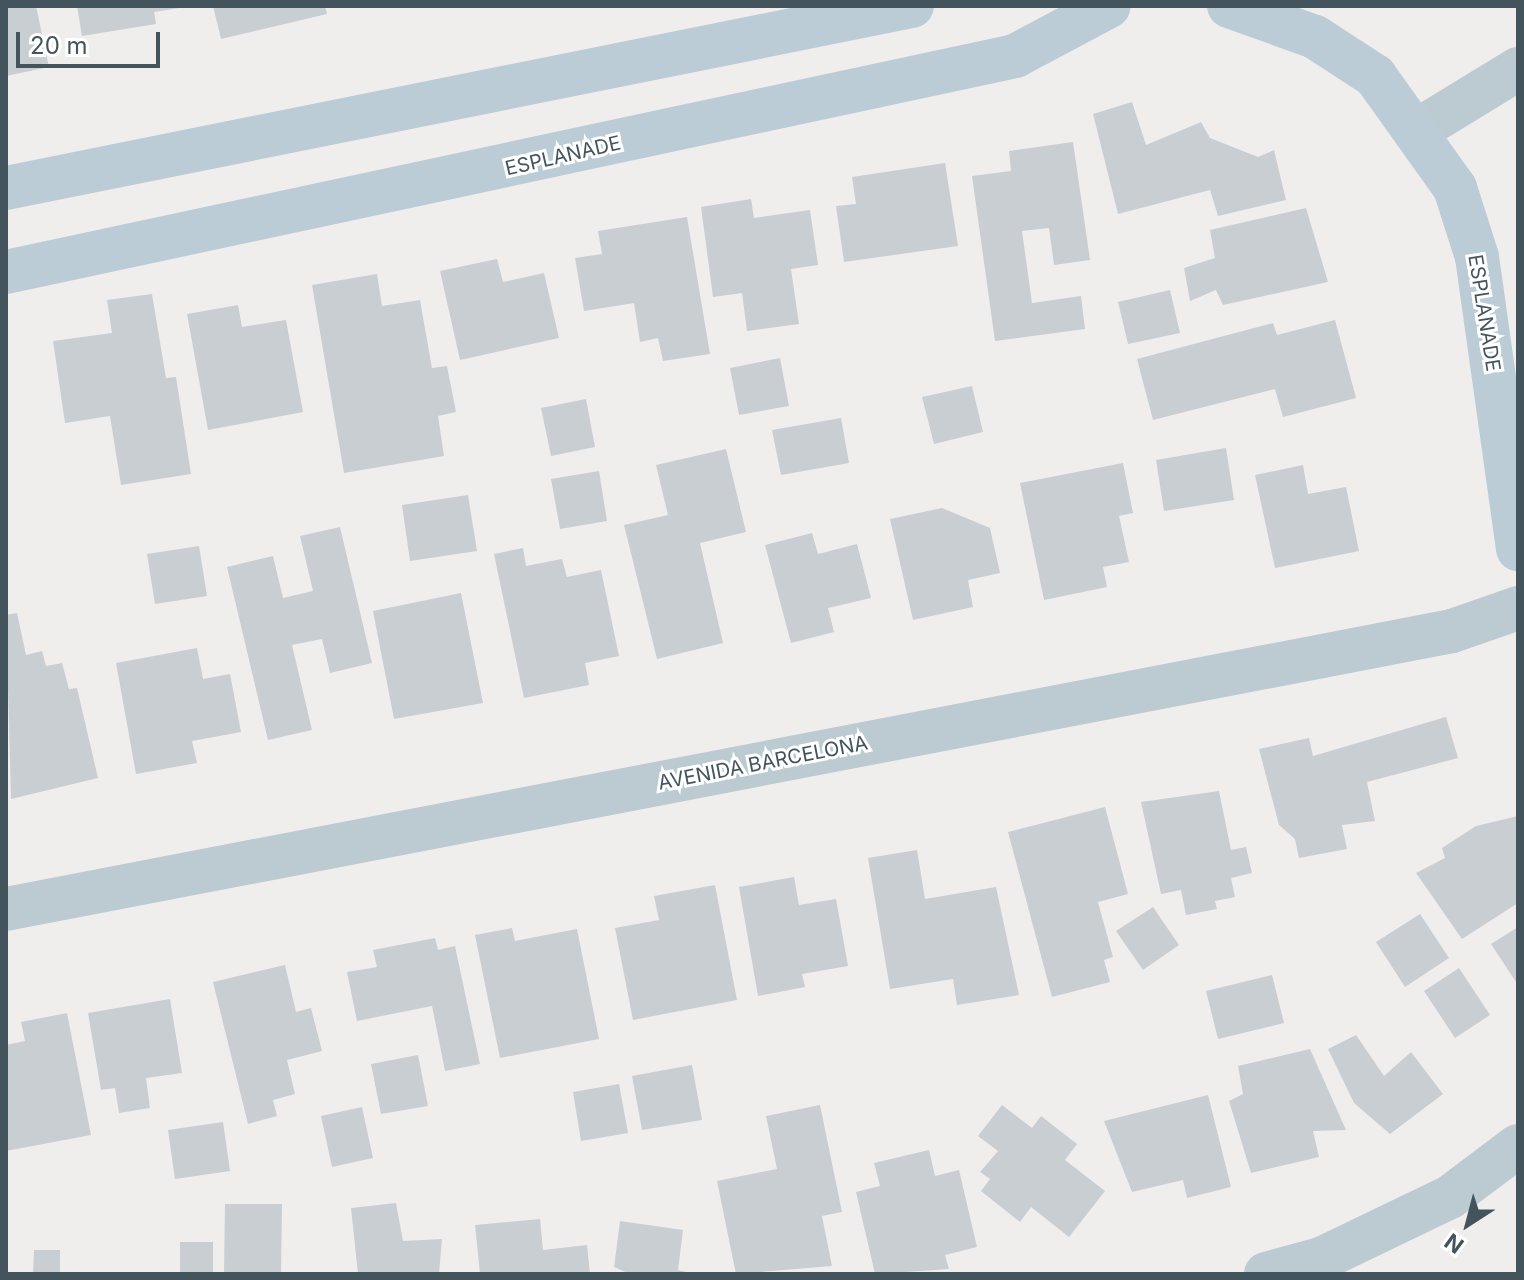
<!DOCTYPE html>
<style>
body{margin:0}
#map{position:relative;width:1524px;height:1280px;overflow:hidden;background:#f0eded;font-family:Inter,sans-serif}
div>[style]{position:absolute}
[style*='--x']{left:calc(var(--x)*1px);top:calc(var(--y)*1px);width:calc(var(--w)*1px);rotate:calc(var(--a)*1deg)}
.building>*{inset:0;background:#c9ced3}
.street>*{height:44px;margin:-22px;padding:0 22px;transform-origin:22px;border-radius:22px;background:#bccad1}
.secondary>*{height:44px;margin:-22px;padding:0 22px;transform-origin:22px;border-radius:22px;background:#bcccd6}
span{translate:-50% -50%;white-space:nowrap;text-align:center;line-height:1.15;-webkit-text-stroke:6px #fff;paint-order:stroke}
.street-label{font-size:20px;color:#44545c}
.frame{position:absolute;inset:0;border:8px solid #44545c;pointer-events:none}
.north{position:absolute;left:1428px;top:1184px;width:80px;height:80px;-webkit-text-stroke:6px #fff;paint-order:stroke;rotate:216deg;font-size:22px;font-weight:700;line-height:32px;text-align:center;color:#44545c}
.north::after{content:'';display:block;margin:auto;width:28px;height:36px;background:#44545c;clip-path:polygon(50% 0,100% 100%,50% 72%,0 100%)}
.scale{position:absolute;left:16px;top:32px;width:144px;height:36px;box-sizing:border-box;border:4px solid #44545c;border-top:0;padding-left:10px;font-size:24px;line-height:28px;white-space:nowrap;color:#44545c;-webkit-text-stroke:6px #fff;paint-order:stroke}
</style>
<div id="map">
<div class="building">
<div style="clip-path:polygon(6px 6px,36px 6px,49px 67px,6px 76px)"></div>
<div style="clip-path:polygon(77px 6px,179px 6px,179px 8px,154px 12px,156px 24px,82px 36px)"></div>
<div style="clip-path:polygon(213px 6px,325px 6px,327px 14px,221px 39px)"></div>
<div style="clip-path:polygon(1132px 102px,1146px 145px,1201px 122px,1210px 138px,1258px 157px,1274px 150px,1286px 200px,1218px 216px,1210px 190px,1118px 214px,1093px 114px)"></div>
<div style="clip-path:polygon(1073px 142px,1090px 260px,1054px 265px,1049px 228px,1022px 231px,1032px 303px,1081px 296px,1085px 329px,995px 341px,972px 176px,1011px 171px,1009px 151px)"></div>
<div style="clip-path:polygon(945px 163px,958px 246px,844px 262px,836px 206px,856px 204px,852px 177px)"></div>
<div style="clip-path:polygon(751px 199px,754px 218px,810px 210px,818px 265px,791px 269px,799px 324px,747px 331px,742px 293px,713px 297px,701px 207px)"></div>
<div style="clip-path:polygon(1306px 208px,1328px 282px,1223px 305px,1216px 290px,1190px 301px,1184px 268px,1215px 258px,1210px 230px)"></div>
<div style="clip-path:polygon(687px 217px,710px 354px,663px 361px,658px 338px,640px 342px,634px 303px,584px 311px,575px 258px,602px 254px,598px 231px)"></div>
<div style="clip-path:polygon(497px 259px,503px 282px,544px 273px,559px 338px,460px 360px,440px 271px)"></div>
<div style="clip-path:polygon(377px 274px,382px 306px,420px 300px,432px 368px,447px 366px,456px 412px,438px 416px,444px 456px,344px 473px,312px 285px)"></div>
<div style="clip-path:polygon(1170px 290px,1180px 333px,1128px 344px,1118px 302px)"></div>
<div style="clip-path:polygon(152px 294px,166px 378px,176px 377px,191px 474px,121px 485px,110px 416px,65px 423px,53px 341px,112px 333px,107px 300px)"></div>
<div style="clip-path:polygon(238px 305px,242px 327px,286px 320px,303px 412px,208px 430px,187px 314px)"></div>
<div style="clip-path:polygon(1335px 320px,1356px 398px,1283px 417px,1275px 389px,1153px 420px,1137px 359px,1273px 323px,1277px 335px)"></div>
<div style="clip-path:polygon(780px 358px,789px 406px,739px 415px,730px 368px)"></div>
<div style="clip-path:polygon(972px 386px,983px 432px,934px 444px,922px 397px)"></div>
<div style="clip-path:polygon(586px 399px,595px 447px,551px 456px,541px 408px)"></div>
<div style="clip-path:polygon(841px 418px,849px 463px,781px 475px,772px 430px)"></div>
<div style="clip-path:polygon(1226px 448px,1234px 500px,1164px 511px,1156px 460px)"></div>
<div style="clip-path:polygon(726px 449px,746px 532px,700px 543px,723px 643px,657px 659px,624px 525px,668px 515px,656px 465px)"></div>
<div style="clip-path:polygon(1123px 463px,1133px 513px,1119px 516px,1129px 562px,1103px 567px,1107px 587px,1044px 600px,1020px 483px)"></div>
<div style="clip-path:polygon(1303px 465px,1308px 494px,1346px 487px,1359px 551px,1275px 568px,1255px 475px)"></div>
<div style="clip-path:polygon(599px 471px,607px 521px,560px 529px,551px 479px)"></div>
<div style="clip-path:polygon(468px 495px,477px 551px,410px 561px,402px 505px)"></div>
<div style="clip-path:polygon(942px 508px,990px 528px,1000px 573px,968px 580px,973px 607px,913px 620px,890px 519px)"></div>
<div style="clip-path:polygon(340px 527px,372px 663px,330px 673px,322px 639px,292px 645px,312px 730px,268px 740px,227px 567px,273px 556px,283px 598px,313px 591px,300px 536px)"></div>
<div style="clip-path:polygon(812px 533px,818px 554px,857px 544px,871px 598px,828px 608px,834px 632px,791px 643px,765px 545px)"></div>
<div style="clip-path:polygon(199px 546px,207px 596px,155px 604px,147px 554px)"></div>
<div style="clip-path:polygon(523px 548px,526px 566px,562px 559px,567px 577px,601px 570px,619px 656px,585px 663px,589px 685px,524px 698px,494px 554px)"></div>
<div style="clip-path:polygon(461px 593px,483px 703px,394px 719px,373px 611px)"></div>
<div style="clip-path:polygon(17px 613px,26px 655px,42px 651px,46px 666px,62px 663px,69px 689px,77px 688px,98px 778px,11px 799px,6px 615px)"></div>
<div style="clip-path:polygon(197px 648px,203px 679px,230px 674px,241px 732px,192px 741px,197px 763px,136px 774px,116px 663px)"></div>
<div style="clip-path:polygon(1446px 717px,1458px 758px,1367px 782px,1375px 821px,1342px 825px,1347px 849px,1299px 858px,1295px 839px,1279px 825px,1259px 749px,1309px 738px,1313px 756px)"></div>
<div style="clip-path:polygon(1219px 791px,1231px 850px,1246px 847px,1252px 873px,1231px 878px,1235px 897px,1215px 901px,1217px 909px,1186px 915px,1181px 890px,1161px 894px,1141px 802px)"></div>
<div style="clip-path:polygon(1105px 807px,1128px 894px,1098px 902px,1113px 957px,1104px 960px,1110px 982px,1052px 997px,1008px 832px)"></div>
<div style="clip-path:polygon(1518px 816px,1518px 903px,1462px 939px,1416px 873px,1445px 858px,1442px 848px,1476px 826px)"></div>
<div style="clip-path:polygon(917px 850px,925px 899px,996px 887px,1019px 995px,957px 1005px,953px 979px,890px 989px,868px 858px)"></div>
<div style="clip-path:polygon(794px 877px,799px 905px,836px 899px,848px 966px,802px 974px,805px 987px,758px 996px,739px 887px)"></div>
<div style="clip-path:polygon(715px 885px,737px 1000px,633px 1020px,615px 928px,659px 920px,654px 896px)"></div>
<div style="clip-path:polygon(1153px 907px,1179px 945px,1143px 970px,1116px 931px)"></div>
<div style="clip-path:polygon(1420px 914px,1449px 958px,1405px 987px,1376px 942px)"></div>
<div style="clip-path:polygon(1518px 927px,1518px 985px,1491px 944px)"></div>
<div style="clip-path:polygon(512px 928px,515px 941px,577px 929px,599px 1039px,500px 1058px,475px 935px)"></div>
<div style="clip-path:polygon(435px 938px,438px 950px,455px 946px,480px 1064px,445px 1071px,432px 1006px,357px 1021px,347px 972px,377px 967px,373px 950px)"></div>
<div style="clip-path:polygon(285px 965px,296px 1012px,311px 1008px,322px 1051px,287px 1060px,295px 1094px,273px 1100px,277px 1116px,248px 1124px,213px 982px)"></div>
<div style="clip-path:polygon(1459px 968px,1490px 1015px,1455px 1038px,1424px 991px)"></div>
<div style="clip-path:polygon(1272px 975px,1284px 1023px,1218px 1039px,1206px 991px)"></div>
<div style="clip-path:polygon(170px 999px,182px 1073px,146px 1078px,150px 1108px,119px 1113px,115px 1088px,101px 1090px,88px 1013px)"></div>
<div style="clip-path:polygon(67px 1013px,91px 1135px,6px 1151px,6px 1045px,25px 1041px,21px 1022px)"></div>
<div style="clip-path:polygon(1356px 1035px,1384px 1076px,1411px 1052px,1443px 1094px,1390px 1134px,1354px 1103px,1328px 1049px)"></div>
<div style="clip-path:polygon(1310px 1049px,1346px 1130px,1313px 1131px,1319px 1157px,1251px 1173px,1229px 1101px,1243px 1094px,1238px 1066px)"></div>
<div style="clip-path:polygon(418px 1055px,428px 1106px,381px 1114px,371px 1064px)"></div>
<div style="clip-path:polygon(692px 1065px,702px 1120px,642px 1130px,632px 1076px)"></div>
<div style="clip-path:polygon(619px 1084px,628px 1133px,581px 1141px,573px 1092px)"></div>
<div style="clip-path:polygon(1208px 1095px,1231px 1187px,1187px 1198px,1183px 1180px,1132px 1192px,1104px 1121px)"></div>
<div style="clip-path:polygon(820px 1105px,842px 1212px,822px 1216px,832px 1266px,736px 1274px,717px 1181px,777px 1169px,766px 1116px)"></div>
<div style="clip-path:polygon(1002px 1105px,1032px 1128px,1041px 1116px,1077px 1144px,1065px 1160px,1105px 1191px,1069px 1237px,1031px 1207px,1020px 1222px,981px 1191px,990px 1179px,980px 1172px,998px 1151px,978px 1136px)"></div>
<div style="clip-path:polygon(362px 1107px,373px 1158px,332px 1167px,321px 1116px)"></div>
<div style="clip-path:polygon(223px 1122px,230px 1171px,175px 1179px,168px 1130px)"></div>
<div style="clip-path:polygon(929px 1150px,935px 1176px,959px 1170px,977px 1247px,945px 1255px,949px 1269px,875px 1274px,856px 1192px,880px 1186px,874px 1163px)"></div>
<div style="clip-path:polygon(396px 1203px,403px 1241px,442px 1239px,439px 1274px,358px 1274px,351px 1208px)"></div>
<div style="clip-path:polygon(225px 1204px,282px 1204px,281px 1274px,224px 1274px)"></div>
<div style="clip-path:polygon(540px 1219px,543px 1250px,587px 1245px,590px 1274px,480px 1274px,475px 1225px)"></div>
<div style="clip-path:polygon(620px 1221px,683px 1230px,678px 1270px,695px 1274px,630px 1274px,614px 1267px)"></div>
<div style="clip-path:polygon(180px 1242px,213px 1242px,213px 1274px,180px 1274px)"></div>
<div style="clip-path:polygon(34px 1250px,60px 1250px,60px 1274px,33px 1274px)"></div>
</div>
<div class="street">
<div style="--x:1418;--y:130;--w:117;--a:-31.4"></div>
<div style="--x:6;--y:909;--w:1472;--a:-10.88"></div>
<div style="--x:1452;--y:631;--w:70;--a:-19.2"></div>
<div style="--x:1266;--y:1274;--w:57;--a:-15.3"></div>
<div style="--x:1321;--y:1259;--w:143;--a:-25.7"></div>
<div style="--x:1450;--y:1197;--w:85;--a:-36.9"></div>
</div>
<div class="secondary">
<div style="--x:1229;--y:6;--w:91;--a:19.8"></div>
<div style="--x:1315;--y:37;--w:72;--a:33"></div>
<div style="--x:1375;--y:76;--w:138;--a:54.5"></div>
<div style="--x:1455;--y:188;--w:72;--a:72.3"></div>
<div style="--x:1477;--y:257;--w:295;--a:82"></div>
<div style="--x:6;--y:188;--w:924;--a:-11.36"></div>
<div style="--x:6;--y:272;--w:1032;--a:-12.08"></div>
<div style="--x:1015;--y:56;--w:106;--a:-28"></div>
</div>
<div class="street-label">
<span style="left:563px;top:156px;rotate:-13deg">ESPLANADE</span>
<span style="left:1484px;top:313px;rotate:81deg">ESPLANADE</span>
<span style="left:763px;top:763px;rotate:-11deg">AVENIDA BARCELONA</span>
</div>
<div class="frame"></div>
<div class="north">N</div>
<div class="scale">20 m</div>
</div>
